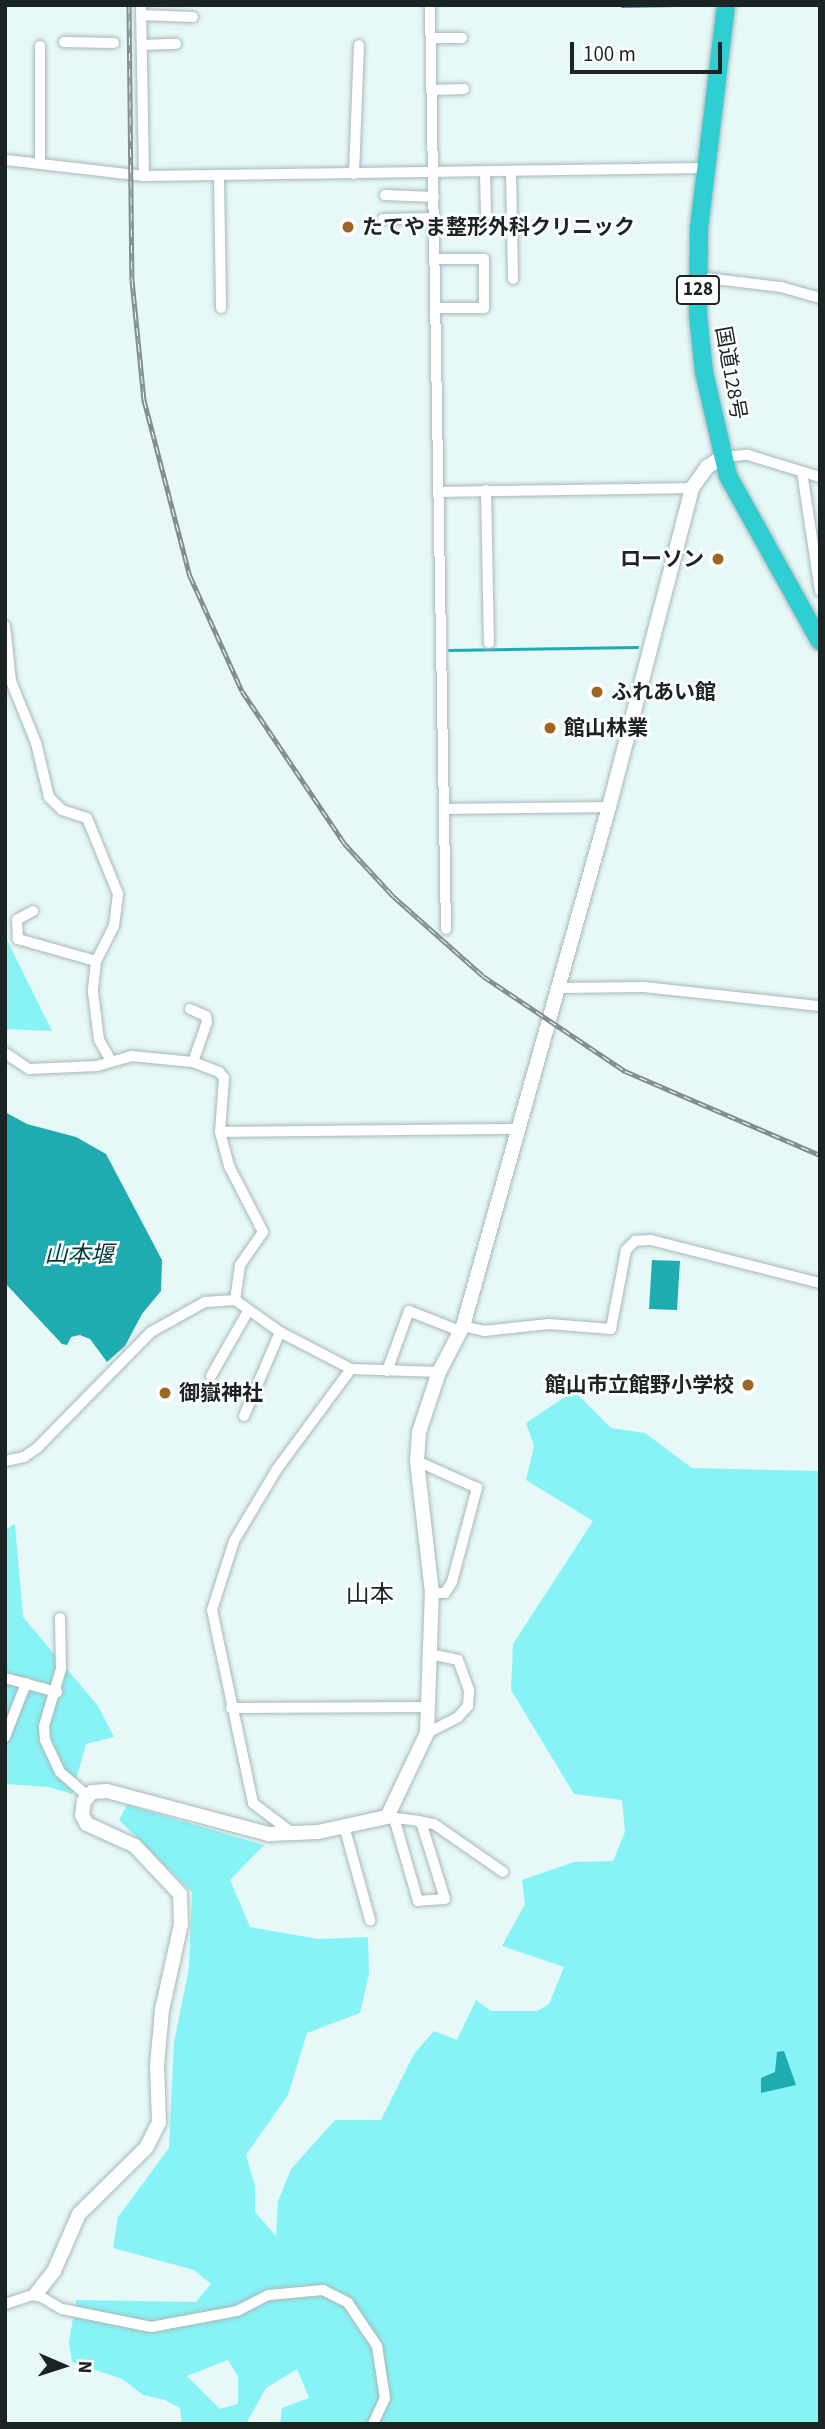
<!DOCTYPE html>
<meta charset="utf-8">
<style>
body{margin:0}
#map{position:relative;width:825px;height:2429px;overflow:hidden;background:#e6f8f8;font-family:"Source Sans 3","Noto Sans JP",sans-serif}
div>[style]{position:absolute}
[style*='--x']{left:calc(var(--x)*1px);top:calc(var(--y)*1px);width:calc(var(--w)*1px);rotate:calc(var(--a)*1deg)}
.green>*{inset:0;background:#88f3f6}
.water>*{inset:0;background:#1facb1}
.stream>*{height:2.5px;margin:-1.25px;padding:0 1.25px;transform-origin:1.25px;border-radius:1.25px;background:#1facb1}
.roads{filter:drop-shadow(0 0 2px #a7b8b9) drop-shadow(0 0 2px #a7b8b9)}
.street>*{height:10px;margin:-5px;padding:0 5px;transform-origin:5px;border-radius:5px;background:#fff}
.secondary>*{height:14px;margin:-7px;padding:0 7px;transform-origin:7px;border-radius:7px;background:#fff}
.highway>*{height:18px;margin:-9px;padding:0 9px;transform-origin:9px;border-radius:9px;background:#2eced3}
.rail>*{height:5px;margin-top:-2.5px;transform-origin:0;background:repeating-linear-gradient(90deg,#fff 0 8px,#828f8f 0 16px);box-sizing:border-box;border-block:2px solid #828f8f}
.dots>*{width:19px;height:19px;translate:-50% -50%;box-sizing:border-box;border:4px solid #fff;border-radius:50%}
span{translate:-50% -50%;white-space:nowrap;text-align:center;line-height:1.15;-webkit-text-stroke:5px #fff;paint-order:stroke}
.shield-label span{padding:2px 5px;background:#fff;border:2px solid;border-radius:5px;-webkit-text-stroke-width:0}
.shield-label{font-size:19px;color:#1c2323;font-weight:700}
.poi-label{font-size:21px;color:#1c2323;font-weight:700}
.left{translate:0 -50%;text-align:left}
.right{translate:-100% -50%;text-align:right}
.street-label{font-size:21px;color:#1c2323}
.water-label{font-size:23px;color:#003c3e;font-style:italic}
.quarter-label{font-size:24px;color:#1c2323}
.frame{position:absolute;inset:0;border:7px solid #1c2323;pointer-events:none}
.north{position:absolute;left:28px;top:2331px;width:70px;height:70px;-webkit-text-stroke:5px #fff;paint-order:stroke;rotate:93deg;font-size:19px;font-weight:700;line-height:28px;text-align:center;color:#1c2323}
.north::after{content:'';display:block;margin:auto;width:24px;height:32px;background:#1c2323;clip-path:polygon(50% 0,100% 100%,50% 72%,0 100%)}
.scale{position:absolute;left:570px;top:42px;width:152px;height:32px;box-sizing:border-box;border:4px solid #1c2323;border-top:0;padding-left:9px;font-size:21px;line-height:24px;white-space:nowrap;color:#1c2323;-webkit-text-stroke:5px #fff;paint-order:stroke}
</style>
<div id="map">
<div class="green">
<div style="clip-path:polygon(5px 927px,7px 940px,52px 1031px,5px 1029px)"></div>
<div style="clip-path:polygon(evenodd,574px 1391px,611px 1428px,645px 1433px,692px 1468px,820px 1471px,820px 2424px,280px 2424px,282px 2408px,309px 2398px,297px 2369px,266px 2388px,246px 2424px,182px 2424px,180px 2408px,165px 2400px,143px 2395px,122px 2379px,72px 2362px,69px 2342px,76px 2300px,196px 2302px,211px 2284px,194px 2270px,113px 2248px,118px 2217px,169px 2148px,174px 2042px,189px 1968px,192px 1892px,119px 1820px,127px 1805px,264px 1845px,230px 1880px,250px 1927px,318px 1939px,368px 1937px,369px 1974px,360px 2013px,307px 2033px,288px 2095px,246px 2155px,255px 2186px,255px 2212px,276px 2236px,278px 2201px,291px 2169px,335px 2120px,381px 2120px,414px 2054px,434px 2031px,457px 2040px,476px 2000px,491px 2011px,537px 2011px,549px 2004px,564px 1967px,502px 1946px,525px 1904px,522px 1880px,574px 1862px,613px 1861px,625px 1832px,622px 1800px,574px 1794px,511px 1690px,513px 1644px,593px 1521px,526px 1480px,534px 1446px,526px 1423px,574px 1391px,228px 2360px,238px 2376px,238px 2404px,220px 2409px,187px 2376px,228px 2360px)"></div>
<div style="clip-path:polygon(15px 1524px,23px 1617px,98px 1706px,114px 1737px,86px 1744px,72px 1794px,48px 1787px,5px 1784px,5px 1530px)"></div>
</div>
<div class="water">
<div style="clip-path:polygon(5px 1112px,27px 1124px,76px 1137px,106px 1154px,162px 1260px,161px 1291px,142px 1314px,125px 1346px,107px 1362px,90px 1339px,80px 1335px,71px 1337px,67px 1345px,62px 1344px,5px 1283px)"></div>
<div style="clip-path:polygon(652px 1260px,680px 1261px,677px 1310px,649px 1309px)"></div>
<div style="clip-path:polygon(784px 2051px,796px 2085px,761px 2093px,761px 2078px,775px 2072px,777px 2052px)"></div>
</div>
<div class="stream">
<div style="--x:622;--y:6;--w:55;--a:-1"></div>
<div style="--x:449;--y:650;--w:188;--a:-0.9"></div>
</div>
<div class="roads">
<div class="street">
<div style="--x:141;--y:5;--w:171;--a:89"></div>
<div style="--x:430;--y:5;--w:924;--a:89.01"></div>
<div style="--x:141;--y:15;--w:52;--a:2.2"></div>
<div style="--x:431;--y:38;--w:31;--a:0"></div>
<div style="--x:64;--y:42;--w:50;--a:1.1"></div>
<div style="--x:142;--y:45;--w:34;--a:-2"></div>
<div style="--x:40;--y:46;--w:118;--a:90"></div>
<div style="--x:432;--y:90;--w:32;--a:-2"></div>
<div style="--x:6;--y:160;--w:139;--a:6.6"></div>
<div style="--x:144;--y:176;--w:561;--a:-0.82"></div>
<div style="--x:485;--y:172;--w:43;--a:88.7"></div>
<div style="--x:511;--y:172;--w:107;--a:88.9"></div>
<div style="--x:354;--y:174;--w:129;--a:-87.8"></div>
<div style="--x:219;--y:177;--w:131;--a:89.1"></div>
<div style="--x:385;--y:195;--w:49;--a:2.3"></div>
<div style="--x:383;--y:219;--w:51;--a:-1.1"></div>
<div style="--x:435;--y:259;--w:49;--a:0"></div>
<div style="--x:484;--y:259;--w:49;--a:90"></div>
<div style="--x:484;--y:308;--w:48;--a:180"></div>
<div style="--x:698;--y:277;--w:84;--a:6.9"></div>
<div style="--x:781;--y:287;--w:41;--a:15.8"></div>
<div style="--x:723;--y:457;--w:25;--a:-5"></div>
<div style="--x:748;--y:455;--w:75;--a:17"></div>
<div style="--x:802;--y:472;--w:120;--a:81.4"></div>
<div style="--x:486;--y:490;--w:153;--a:88.9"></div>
<div style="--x:439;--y:492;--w:253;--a:-0.9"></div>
<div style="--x:5;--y:626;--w:55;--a:83.8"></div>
<div style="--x:11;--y:681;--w:67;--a:68"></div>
<div style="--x:36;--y:743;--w:56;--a:76.5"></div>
<div style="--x:49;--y:797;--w:18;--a:45"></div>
<div style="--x:62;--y:810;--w:26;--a:18"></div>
<div style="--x:87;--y:818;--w:82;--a:67.8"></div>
<div style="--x:118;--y:894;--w:32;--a:97"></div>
<div style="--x:114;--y:926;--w:39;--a:117"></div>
<div style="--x:96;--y:961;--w:31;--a:96"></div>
<div style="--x:93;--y:992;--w:48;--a:82.9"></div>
<div style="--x:99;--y:1040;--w:24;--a:60"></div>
<div style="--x:444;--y:809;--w:165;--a:-0.7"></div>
<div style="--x:33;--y:911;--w:18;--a:151"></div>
<div style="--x:17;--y:920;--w:19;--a:87"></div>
<div style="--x:18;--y:939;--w:81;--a:15.8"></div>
<div style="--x:558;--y:988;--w:86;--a:-0.7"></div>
<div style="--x:644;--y:987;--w:177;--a:6.2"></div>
<div style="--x:190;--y:1009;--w:17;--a:24"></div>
<div style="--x:206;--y:1016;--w:6;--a:81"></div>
<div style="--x:207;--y:1022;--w:42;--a:109.3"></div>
<div style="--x:5;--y:1053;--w:29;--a:34"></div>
<div style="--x:29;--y:1069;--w:68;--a:-2.5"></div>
<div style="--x:97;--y:1066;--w:35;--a:-16"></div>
<div style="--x:131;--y:1056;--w:62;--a:5.5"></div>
<div style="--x:193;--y:1062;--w:28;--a:21"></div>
<div style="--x:219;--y:1072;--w:8;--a:50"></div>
<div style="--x:224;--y:1078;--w:54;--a:94.2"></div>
<div style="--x:220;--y:1132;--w:35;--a:75"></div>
<div style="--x:229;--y:1166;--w:74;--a:62.7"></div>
<div style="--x:263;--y:1232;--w:40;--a:124.9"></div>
<div style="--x:240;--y:1265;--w:35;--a:98"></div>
<div style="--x:220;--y:1132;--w:298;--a:-0.6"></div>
<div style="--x:463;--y:1326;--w:22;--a:13"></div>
<div style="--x:484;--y:1331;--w:65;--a:-6.1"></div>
<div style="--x:549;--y:1324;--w:62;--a:4.6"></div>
<div style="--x:611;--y:1329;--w:80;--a:-79.2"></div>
<div style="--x:626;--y:1250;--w:13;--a:-45"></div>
<div style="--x:635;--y:1241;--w:16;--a:-4"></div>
<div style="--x:651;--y:1240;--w:174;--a:14.3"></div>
<div style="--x:387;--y:1371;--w:64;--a:-69.9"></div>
<div style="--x:409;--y:1311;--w:55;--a:21.4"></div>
<div style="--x:211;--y:1376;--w:73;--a:-60.3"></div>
<div style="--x:244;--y:1416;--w:91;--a:-66.8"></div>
<div style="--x:5;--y:1461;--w:19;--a:-12"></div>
<div style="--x:24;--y:1457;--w:16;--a:-35"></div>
<div style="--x:37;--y:1448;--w:163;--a:-45.5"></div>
<div style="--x:151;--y:1332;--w:62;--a:-29.1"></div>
<div style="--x:205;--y:1302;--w:30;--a:-4"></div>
<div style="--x:235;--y:1300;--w:55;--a:35.4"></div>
<div style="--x:280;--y:1332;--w:80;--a:27.5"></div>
<div style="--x:351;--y:1369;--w:88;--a:2"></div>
<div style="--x:417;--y:1461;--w:66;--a:24.2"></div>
<div style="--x:477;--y:1488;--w:97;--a:104.9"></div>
<div style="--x:452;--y:1582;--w:13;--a:122"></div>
<div style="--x:445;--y:1593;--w:13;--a:180"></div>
<div style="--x:60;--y:1618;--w:51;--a:88.9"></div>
<div style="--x:61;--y:1669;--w:59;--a:106.6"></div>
<div style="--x:44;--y:1726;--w:14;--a:86"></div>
<div style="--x:45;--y:1740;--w:35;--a:65"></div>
<div style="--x:60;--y:1772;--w:37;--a:41"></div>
<div style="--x:5;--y:1678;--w:54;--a:15.1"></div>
<div style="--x:231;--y:1708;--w:197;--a:-0.3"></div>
<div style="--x:427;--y:1733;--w:35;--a:-27"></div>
<div style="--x:458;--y:1717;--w:15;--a:-48"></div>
<div style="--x:468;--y:1706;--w:16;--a:-86"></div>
<div style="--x:469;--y:1690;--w:32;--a:-110"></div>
<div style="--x:458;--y:1660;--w:29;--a:-168"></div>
<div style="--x:5;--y:1737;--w:58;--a:-68.7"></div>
<div style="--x:387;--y:1817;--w:31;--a:7"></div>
<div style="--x:418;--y:1821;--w:6;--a:45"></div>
<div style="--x:422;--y:1825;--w:77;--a:72.7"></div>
<div style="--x:445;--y:1899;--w:27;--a:176"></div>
<div style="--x:418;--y:1901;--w:86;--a:-106.1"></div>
<div style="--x:418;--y:1821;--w:16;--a:11"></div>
<div style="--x:434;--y:1824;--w:84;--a:34.8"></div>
<div style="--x:344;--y:1826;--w:98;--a:74.5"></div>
<div style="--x:291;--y:1832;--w:48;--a:-142.7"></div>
<div style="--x:253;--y:1803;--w:197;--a:-102"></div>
<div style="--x:212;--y:1610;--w:72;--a:-72.3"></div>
<div style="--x:234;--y:1541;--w:84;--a:-59.2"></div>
<div style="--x:277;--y:1469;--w:124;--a:-53.5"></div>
<div style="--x:5;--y:2304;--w:33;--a:-18"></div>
<div style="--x:36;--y:2294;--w:30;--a:30"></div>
<div style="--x:62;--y:2309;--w:91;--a:11.4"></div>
<div style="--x:151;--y:2327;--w:87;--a:-10.5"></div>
<div style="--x:237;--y:2311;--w:36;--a:-27"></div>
<div style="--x:269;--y:2295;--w:54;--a:-5.3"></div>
<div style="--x:323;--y:2290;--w:28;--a:27"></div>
<div style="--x:348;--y:2303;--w:52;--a:56"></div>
<div style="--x:377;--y:2346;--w:53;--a:81.3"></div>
<div style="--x:385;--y:2398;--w:29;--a:115"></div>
</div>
<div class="secondary">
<div style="--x:36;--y:2294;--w:29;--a:-52"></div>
<div style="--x:54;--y:2271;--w:62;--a:-66.3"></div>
<div style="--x:79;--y:2214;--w:94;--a:-44.6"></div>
<div style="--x:146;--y:2148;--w:29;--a:-63"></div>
<div style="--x:159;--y:2122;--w:56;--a:-92"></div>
<div style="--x:157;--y:2066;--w:56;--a:-84.9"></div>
<div style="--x:162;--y:2010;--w:88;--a:-77.5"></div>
<div style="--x:181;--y:1924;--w:30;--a:-92"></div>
<div style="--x:180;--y:1894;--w:66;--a:-133.2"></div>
<div style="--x:135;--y:1846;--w:53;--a:-155.4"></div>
<div style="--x:87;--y:1824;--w:10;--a:-119"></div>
<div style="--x:82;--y:1815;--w:14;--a:-82"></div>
<div style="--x:84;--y:1801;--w:12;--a:-48"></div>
<div style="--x:92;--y:1792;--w:15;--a:-4"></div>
<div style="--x:107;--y:1791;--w:168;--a:14.9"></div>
<div style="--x:269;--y:1834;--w:49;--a:-2.3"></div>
<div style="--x:318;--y:1832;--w:71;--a:-12.3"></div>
<div style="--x:387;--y:1817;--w:93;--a:-64.5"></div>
<div style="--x:427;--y:1733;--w:140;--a:-88"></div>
<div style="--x:432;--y:1593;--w:133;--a:-96.5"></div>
<div style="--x:417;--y:1461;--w:29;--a:-86"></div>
<div style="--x:419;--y:1432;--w:63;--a:-71.6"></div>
<div style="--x:439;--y:1372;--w:52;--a:-62.4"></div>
<div style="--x:463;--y:1326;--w:539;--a:-74.29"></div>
<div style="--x:609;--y:807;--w:330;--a:-75.4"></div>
<div style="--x:692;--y:488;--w:26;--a:-54"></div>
<div style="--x:707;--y:467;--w:19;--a:-32"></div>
</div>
<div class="highway">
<div style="--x:726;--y:5;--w:226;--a:96.9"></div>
<div style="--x:699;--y:229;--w:86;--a:90.7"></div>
<div style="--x:698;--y:315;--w:57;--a:84"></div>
<div style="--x:704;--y:372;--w:107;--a:77"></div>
<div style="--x:728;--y:476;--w:189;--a:60.9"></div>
</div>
</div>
<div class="rail">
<div style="--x:129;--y:5;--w:275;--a:89.4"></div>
<div style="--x:132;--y:280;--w:121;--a:84.3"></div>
<div style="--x:144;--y:400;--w:182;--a:75.4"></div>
<div style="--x:190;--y:576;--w:126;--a:65.7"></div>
<div style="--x:242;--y:691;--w:183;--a:56.1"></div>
<div style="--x:344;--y:843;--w:72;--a:47.2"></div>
<div style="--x:393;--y:896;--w:120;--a:41.6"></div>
<div style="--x:483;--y:976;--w:171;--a:33.8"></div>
<div style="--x:625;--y:1071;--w:212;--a:23.3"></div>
</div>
<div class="dots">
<div style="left:348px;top:227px;background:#9e6622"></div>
<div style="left:718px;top:559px;background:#9e6622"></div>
<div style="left:597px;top:692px;background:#9e6622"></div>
<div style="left:550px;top:728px;background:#9e6622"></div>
<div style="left:748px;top:1385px;background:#9e6622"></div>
<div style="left:165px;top:1393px;background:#9e6622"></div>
</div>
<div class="shield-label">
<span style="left:698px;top:290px">128</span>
</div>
<div class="poi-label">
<span class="left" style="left:362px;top:227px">たてやま整形外科クリニック</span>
<span class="right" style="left:704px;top:559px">ローソン</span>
<span class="left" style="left:611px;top:692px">ふれあい館</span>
<span class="left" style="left:564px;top:728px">館山林業</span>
<span class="right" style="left:734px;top:1385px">館山市立館野小学校</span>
<span class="left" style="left:179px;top:1393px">御嶽神社</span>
</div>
<div class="street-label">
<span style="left:731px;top:373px;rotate:80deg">国道128号</span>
</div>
<div class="water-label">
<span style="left:79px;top:1255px">山本堰</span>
</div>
<div class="quarter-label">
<span style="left:370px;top:1595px">山本</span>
</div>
<div class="frame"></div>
<div class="north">N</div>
<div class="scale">100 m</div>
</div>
